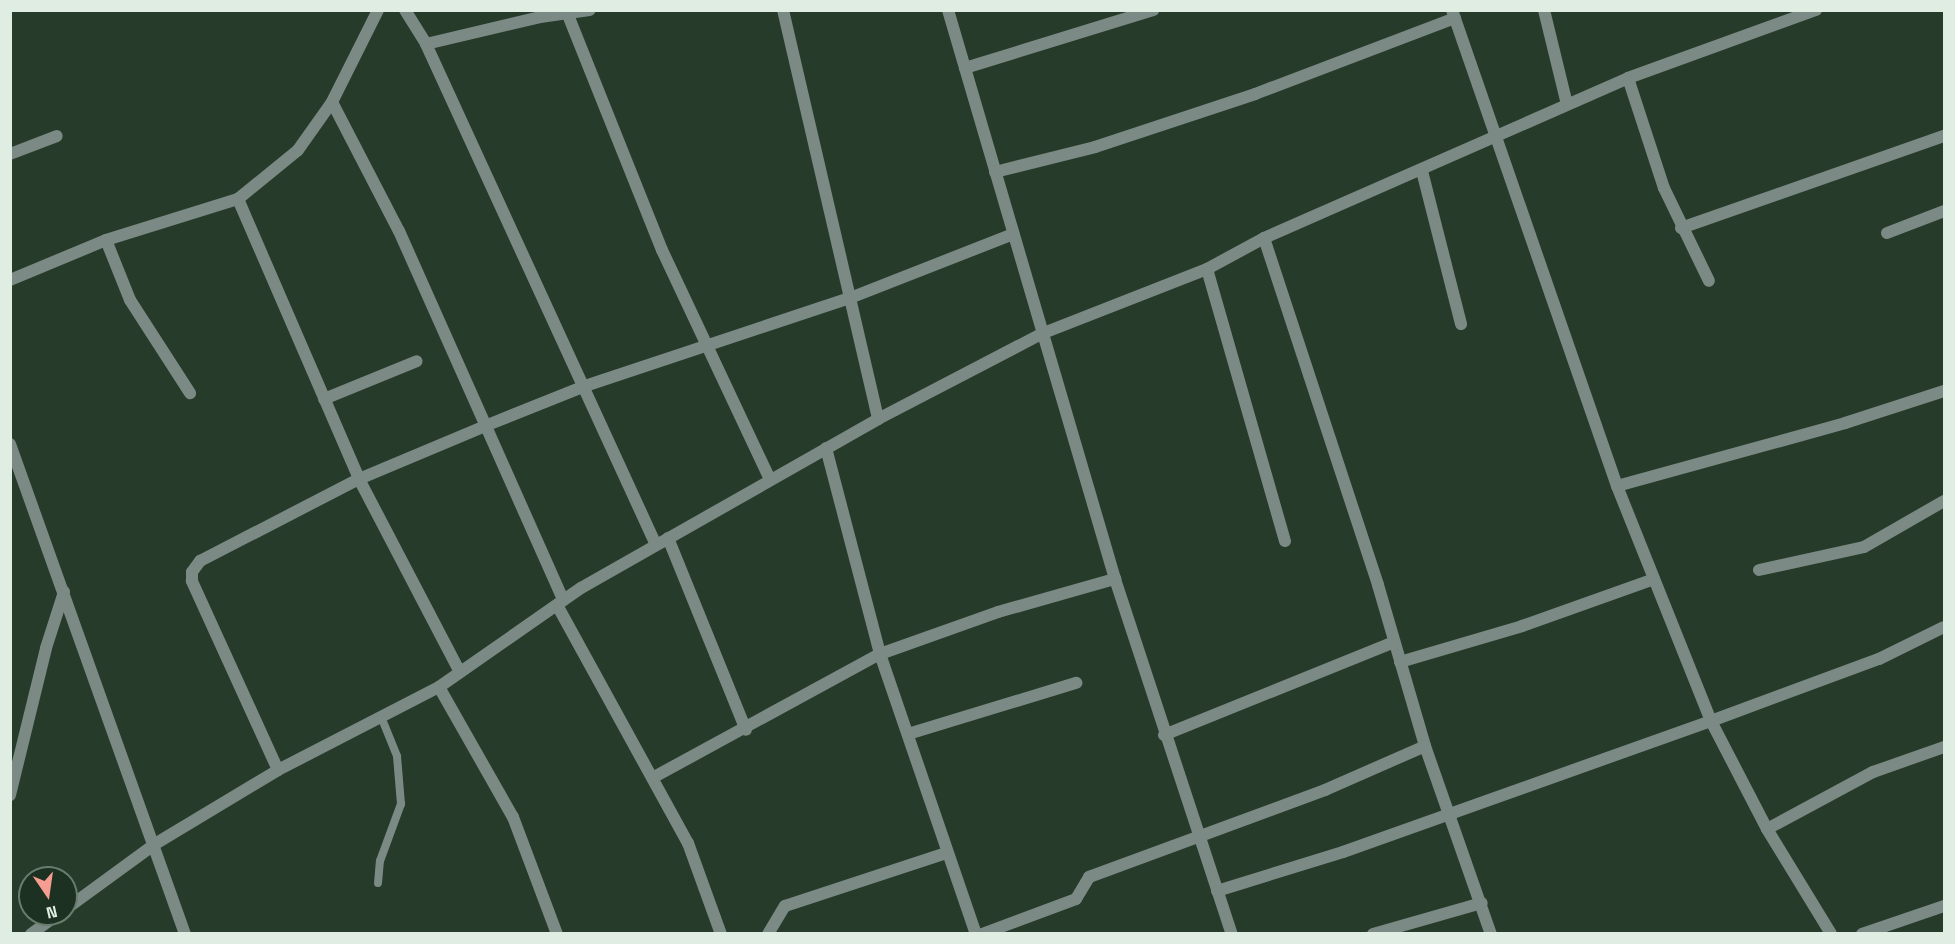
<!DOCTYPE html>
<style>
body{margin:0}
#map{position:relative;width:1955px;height:944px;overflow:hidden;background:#263b2a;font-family:"Space Grotesk",sans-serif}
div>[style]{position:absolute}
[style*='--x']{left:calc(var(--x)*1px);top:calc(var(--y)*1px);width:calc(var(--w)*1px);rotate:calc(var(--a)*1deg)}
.lane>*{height:8px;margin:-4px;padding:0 4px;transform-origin:4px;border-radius:4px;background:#7c8a85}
.street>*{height:12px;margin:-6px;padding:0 6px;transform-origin:6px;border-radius:6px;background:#7c8a85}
span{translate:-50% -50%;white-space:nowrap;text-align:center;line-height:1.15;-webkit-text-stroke:6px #1c3121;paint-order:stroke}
.frame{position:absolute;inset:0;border:12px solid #e0ede2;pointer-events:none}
.north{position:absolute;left:18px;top:866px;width:60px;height:60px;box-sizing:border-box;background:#1c3121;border:2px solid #6a7c6e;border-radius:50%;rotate:167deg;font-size:16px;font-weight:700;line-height:24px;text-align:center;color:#e0ede2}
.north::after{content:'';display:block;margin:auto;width:21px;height:27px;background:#f59d90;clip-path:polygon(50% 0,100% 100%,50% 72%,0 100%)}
</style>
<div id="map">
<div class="lane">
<div style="--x:378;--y:883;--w:22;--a:-85"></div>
<div style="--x:380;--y:861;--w:61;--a:-69.8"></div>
<div style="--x:401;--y:804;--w:48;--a:-94.8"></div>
<div style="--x:397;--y:756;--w:40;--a:-112"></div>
</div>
<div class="street">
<div style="--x:405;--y:10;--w:40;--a:58"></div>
<div style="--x:426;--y:44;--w:117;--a:-13.3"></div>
<div style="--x:540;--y:17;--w:50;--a:-8"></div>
<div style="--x:783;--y:10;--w:420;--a:76.9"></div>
<div style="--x:948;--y:10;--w:593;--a:73.64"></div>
<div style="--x:1115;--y:579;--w:374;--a:71.8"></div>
<div style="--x:1452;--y:10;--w:504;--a:70.88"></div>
<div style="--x:1617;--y:486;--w:253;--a:68.2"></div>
<div style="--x:1711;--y:721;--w:122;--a:62.6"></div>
<div style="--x:1767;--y:829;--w:123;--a:58.6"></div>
<div style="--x:1544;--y:10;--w:97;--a:76.3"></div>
<div style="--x:568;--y:15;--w:253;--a:68.2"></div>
<div style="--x:662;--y:250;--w:253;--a:64.8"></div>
<div style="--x:426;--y:44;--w:551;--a:65.34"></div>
<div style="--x:965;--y:68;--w:197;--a:-17.1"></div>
<div style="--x:1628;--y:78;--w:116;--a:71.9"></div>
<div style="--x:1664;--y:188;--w:103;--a:64.2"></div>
<div style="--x:332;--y:102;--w:145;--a:62.6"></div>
<div style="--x:399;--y:231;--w:404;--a:66"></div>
<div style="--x:10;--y:154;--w:50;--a:-21"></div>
<div style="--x:1422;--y:171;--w:158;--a:75.7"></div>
<div style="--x:995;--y:172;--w:103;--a:-14"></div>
<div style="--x:1095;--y:147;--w:169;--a:-18.3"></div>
<div style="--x:1255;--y:94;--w:214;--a:-20.8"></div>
<div style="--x:238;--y:199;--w:305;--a:66.6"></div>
<div style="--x:359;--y:479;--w:218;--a:62.4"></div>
<div style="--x:1681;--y:228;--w:279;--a:-19.3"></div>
<div style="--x:1887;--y:233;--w:61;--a:-21.1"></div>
<div style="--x:1264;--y:238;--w:365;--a:71.8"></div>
<div style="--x:1378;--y:585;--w:168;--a:73.7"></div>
<div style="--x:1425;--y:746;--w:199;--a:70.7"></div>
<div style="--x:106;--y:240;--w:65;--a:68.2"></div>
<div style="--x:130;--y:300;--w:111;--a:57.2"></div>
<div style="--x:1207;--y:269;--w:283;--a:74"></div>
<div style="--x:10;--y:280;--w:104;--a:-22.6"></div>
<div style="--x:106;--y:240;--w:138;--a:-17.3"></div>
<div style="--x:238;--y:199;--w:77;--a:-39.2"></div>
<div style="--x:298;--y:150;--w:59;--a:-54.7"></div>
<div style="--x:332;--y:102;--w:103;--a:-63.4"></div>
<div style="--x:324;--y:399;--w:100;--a:-22.2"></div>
<div style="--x:10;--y:444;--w:520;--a:70.35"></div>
<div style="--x:826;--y:448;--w:213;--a:75.3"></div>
<div style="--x:880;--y:654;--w:296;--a:71.1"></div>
<div style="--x:1617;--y:486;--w:237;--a:-15.4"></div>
<div style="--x:1845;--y:423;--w:104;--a:-17.9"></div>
<div style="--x:668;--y:538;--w:207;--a:67.9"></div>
<div style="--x:1759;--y:570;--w:107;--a:-12.4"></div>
<div style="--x:1864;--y:547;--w:92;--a:-29.9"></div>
<div style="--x:557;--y:605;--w:272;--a:61.2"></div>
<div style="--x:688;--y:843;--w:97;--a:70.1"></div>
<div style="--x:1400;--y:662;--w:127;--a:-16.4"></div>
<div style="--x:1522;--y:626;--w:140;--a:-19.6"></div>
<div style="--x:439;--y:687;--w:150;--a:60.4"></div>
<div style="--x:513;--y:817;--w:125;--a:69.4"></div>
<div style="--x:908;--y:734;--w:176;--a:-16.9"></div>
<div style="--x:1164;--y:735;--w:248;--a:-22"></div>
<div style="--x:278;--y:770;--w:208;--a:-114.5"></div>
<div style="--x:192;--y:581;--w:9;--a:-90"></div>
<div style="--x:192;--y:572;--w:14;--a:-54"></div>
<div style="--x:200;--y:561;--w:179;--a:-27.3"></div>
<div style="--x:359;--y:479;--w:137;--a:-22.8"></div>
<div style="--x:485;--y:426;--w:108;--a:-21.8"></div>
<div style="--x:585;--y:386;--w:279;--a:-18.4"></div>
<div style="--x:850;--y:298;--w:175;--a:-21.4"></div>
<div style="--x:654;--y:777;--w:257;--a:-28.6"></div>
<div style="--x:880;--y:654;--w:125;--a:-19.6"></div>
<div style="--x:998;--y:612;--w:122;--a:-15.8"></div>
<div style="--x:10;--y:795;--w:151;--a:-76.2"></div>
<div style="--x:46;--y:648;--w:59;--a:-72.2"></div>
<div style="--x:1767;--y:829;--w:120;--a:-28.3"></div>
<div style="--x:1873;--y:772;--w:75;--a:-19.4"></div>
<div style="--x:1217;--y:891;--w:132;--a:-17.2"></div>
<div style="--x:1343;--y:852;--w:391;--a:-19.6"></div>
<div style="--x:1711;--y:721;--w:179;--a:-20.3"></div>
<div style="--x:1879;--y:659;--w:72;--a:-26.2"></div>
<div style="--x:66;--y:909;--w:110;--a:-36.1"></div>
<div style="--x:155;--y:844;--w:144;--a:-31"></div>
<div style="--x:278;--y:770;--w:181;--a:-27.3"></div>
<div style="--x:439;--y:687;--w:173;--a:-34.9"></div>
<div style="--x:581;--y:588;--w:342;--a:-29.6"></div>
<div style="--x:878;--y:419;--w:184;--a:-27.5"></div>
<div style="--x:1041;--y:334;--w:178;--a:-21.4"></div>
<div style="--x:1207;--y:269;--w:65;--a:-28.5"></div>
<div style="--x:1264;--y:238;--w:398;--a:-23.7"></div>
<div style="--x:1628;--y:78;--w:200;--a:-19.9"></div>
<div style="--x:31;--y:934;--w:34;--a:-36"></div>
<div style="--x:768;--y:934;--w:33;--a:-59"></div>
<div style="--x:785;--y:906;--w:169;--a:-18.2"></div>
<div style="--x:982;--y:934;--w:100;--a:-20.4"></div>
<div style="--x:1076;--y:899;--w:26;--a:-59"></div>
<div style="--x:1089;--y:877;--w:252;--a:-20.2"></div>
<div style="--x:1325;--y:790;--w:109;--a:-23.7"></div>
<div style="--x:1373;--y:934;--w:113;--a:-15.9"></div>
<div style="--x:1862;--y:934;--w:87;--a:-18.9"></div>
</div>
<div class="frame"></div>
<div class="north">N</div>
</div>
